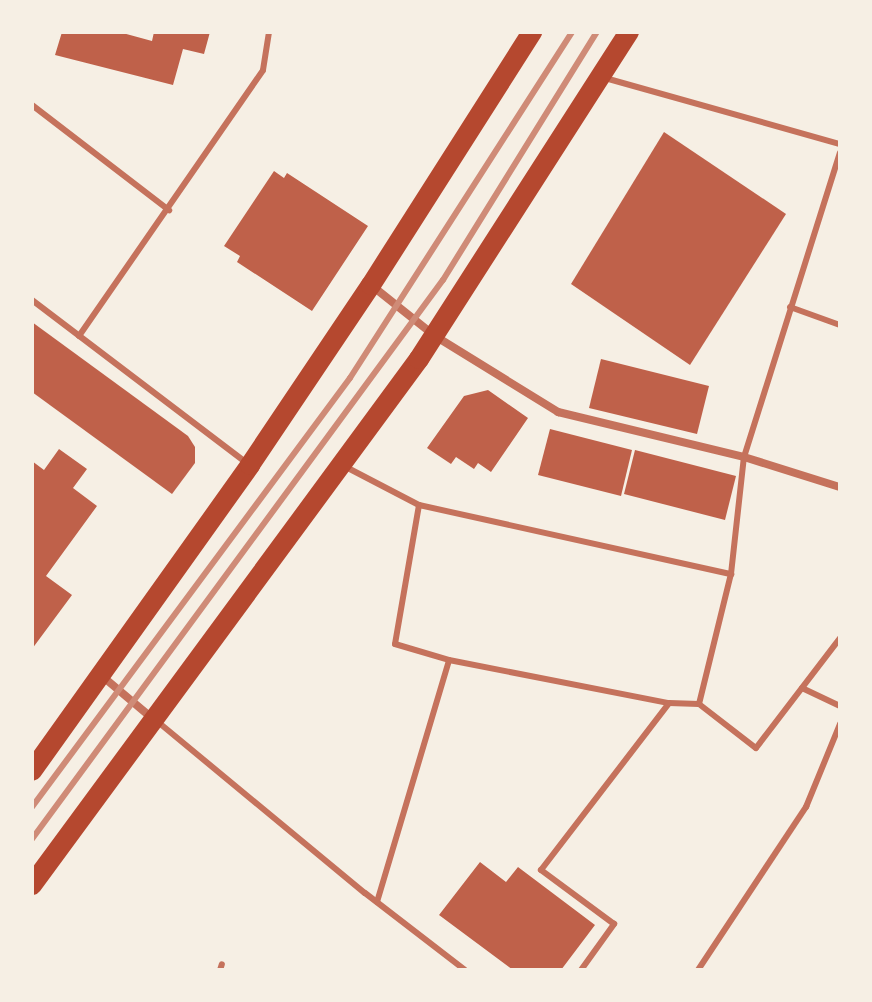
<!DOCTYPE html>
<style>
body{margin:0}
#map{position:relative;width:872px;height:1002px;overflow:hidden;background:#f6efe4;font-family:Raleway,sans-serif}
div>[style]{position:absolute}
[style*='--x']{left:calc(var(--x)*1px);top:calc(var(--y)*1px);width:calc(var(--w)*1px);rotate:calc(var(--a)*1deg)}
.building>*{inset:0;background:#bf614a}
.service>*{height:6px;margin:-3px;padding:0 3px;transform-origin:3px;border-radius:3px;background:#c5725c}
.minor>*{height:8px;margin:-4px;padding:0 4px;transform-origin:4px;border-radius:4px;background:#c5725c}
.primary>*{height:20px;margin:-10px;padding:0 10px;transform-origin:10px;border-radius:10px;background:#b5482f}
.rail>*{height:6px;margin:-3px;padding:0 3px;transform-origin:3px;border-radius:3px;background:#cf8b77}
span{translate:-50% -50%;white-space:nowrap;text-align:center;line-height:1.15;-webkit-text-stroke:8px #f6efe4;paint-order:stroke}
.frame{position:absolute;inset:0;border:34px solid #f6efe4;pointer-events:none}
</style>
<div id="map">
<div class="building">
<div style="clip-path:polygon(62px 32px,119px 32px,152px 41px,154px 32px,210px 32px,204px 54px,183px 49px,173px 85px,55px 55px)"></div>
<div style="clip-path:polygon(664px 132px,786px 214px,690px 365px,571px 284px)"></div>
<div style="clip-path:polygon(274px 171px,284px 178px,287px 173px,368px 226px,312px 311px,237px 262px,240px 256px,224px 246px)"></div>
<div style="clip-path:polygon(32px 322px,188px 436px,195px 447px,195px 463px,172px 494px,32px 392px)"></div>
<div style="clip-path:polygon(601px 359px,709px 386px,697px 434px,589px 408px)"></div>
<div style="clip-path:polygon(488px 390px,528px 418px,491px 472px,478px 463px,474px 469px,456px 457px,451px 464px,427px 448px,464px 396px)"></div>
<div style="clip-path:polygon(550px 429px,632px 450px,621px 496px,538px 475px)"></div>
<div style="clip-path:polygon(59px 449px,87px 469px,73px 488px,97px 506px,46px 576px,72px 595px,32px 649px,32px 461px,44px 470px)"></div>
<div style="clip-path:polygon(635px 450px,736px 476px,725px 520px,624px 494px)"></div>
<div style="clip-path:polygon(480px 862px,506px 882px,518px 867px,595px 925px,561px 970px,513px 970px,439px 915px)"></div>
</div>
<div class="service">
<div style="--x:605;--y:78;--w:244;--a:15.7"></div>
<div style="--x:32;--y:105;--w:173;--a:37.5"></div>
<div style="--x:32;--y:300;--w:270;--a:37.2"></div>
<div style="--x:790;--y:307;--w:53;--a:19.8"></div>
<div style="--x:79;--y:336;--w:323;--a:-55.3"></div>
<div style="--x:263;--y:70;--w:38;--a:-81"></div>
<div style="--x:344;--y:466;--w:85;--a:27.5"></div>
<div style="--x:419;--y:505;--w:320;--a:12.5"></div>
<div style="--x:419;--y:505;--w:141;--a:99.8"></div>
<div style="--x:395;--y:644;--w:56;--a:16.5"></div>
<div style="--x:449;--y:660;--w:224;--a:11.1"></div>
<div style="--x:669;--y:703;--w:30;--a:2"></div>
<div style="--x:802;--y:688;--w:42;--a:25.3"></div>
<div style="--x:699;--y:704;--w:134;--a:-76.2"></div>
<div style="--x:731;--y:574;--w:118;--a:-83.7"></div>
<div style="--x:744;--y:457;--w:319;--a:-72.5"></div>
<div style="--x:699;--y:704;--w:72;--a:37.7"></div>
<div style="--x:756;--y:748;--w:138;--a:-52.6"></div>
<div style="--x:158;--y:722;--w:268;--a:39.6"></div>
<div style="--x:365;--y:893;--w:126;--a:37.6"></div>
<div style="--x:377;--y:902;--w:252;--a:-73.4"></div>
<div style="--x:220;--y:970;--w:6;--a:-72"></div>
<div style="--x:581;--y:970;--w:57;--a:-54.3"></div>
<div style="--x:614;--y:924;--w:91;--a:-143.5"></div>
<div style="--x:541;--y:870;--w:210;--a:-52.5"></div>
<div style="--x:698;--y:970;--w:196;--a:-56.5"></div>
<div style="--x:806;--y:807;--w:90;--a:-67.7"></div>
</div>
<div class="minor">
<div style="--x:371;--y:285;--w:82;--a:38.6"></div>
<div style="--x:435;--y:336;--w:145;--a:31.7"></div>
<div style="--x:558;--y:412;--w:191;--a:13.6"></div>
<div style="--x:744;--y:457;--w:101;--a:17.4"></div>
<div style="--x:102;--y:676;--w:67;--a:40.1"></div>
</div>
<div class="primary">
<div style="--x:32;--y:771;--w:376;--a:-54.5"></div>
<div style="--x:250;--y:465;--w:217;--a:-56.1"></div>
<div style="--x:371;--y:285;--w:300;--a:-57.5"></div>
<div style="--x:32;--y:885;--w:653;--a:-53.66"></div>
<div style="--x:419;--y:359;--w:389;--a:-57.3"></div>
</div>
<div class="rail">
<div style="--x:32;--y:807;--w:534;--a:-53.45"></div>
<div style="--x:350;--y:378;--w:411;--a:-57.3"></div>
<div style="--x:32;--y:839;--w:694;--a:-53.68"></div>
<div style="--x:443;--y:280;--w:292;--a:-58.2"></div>
</div>
<div class="frame"></div>
</div>
